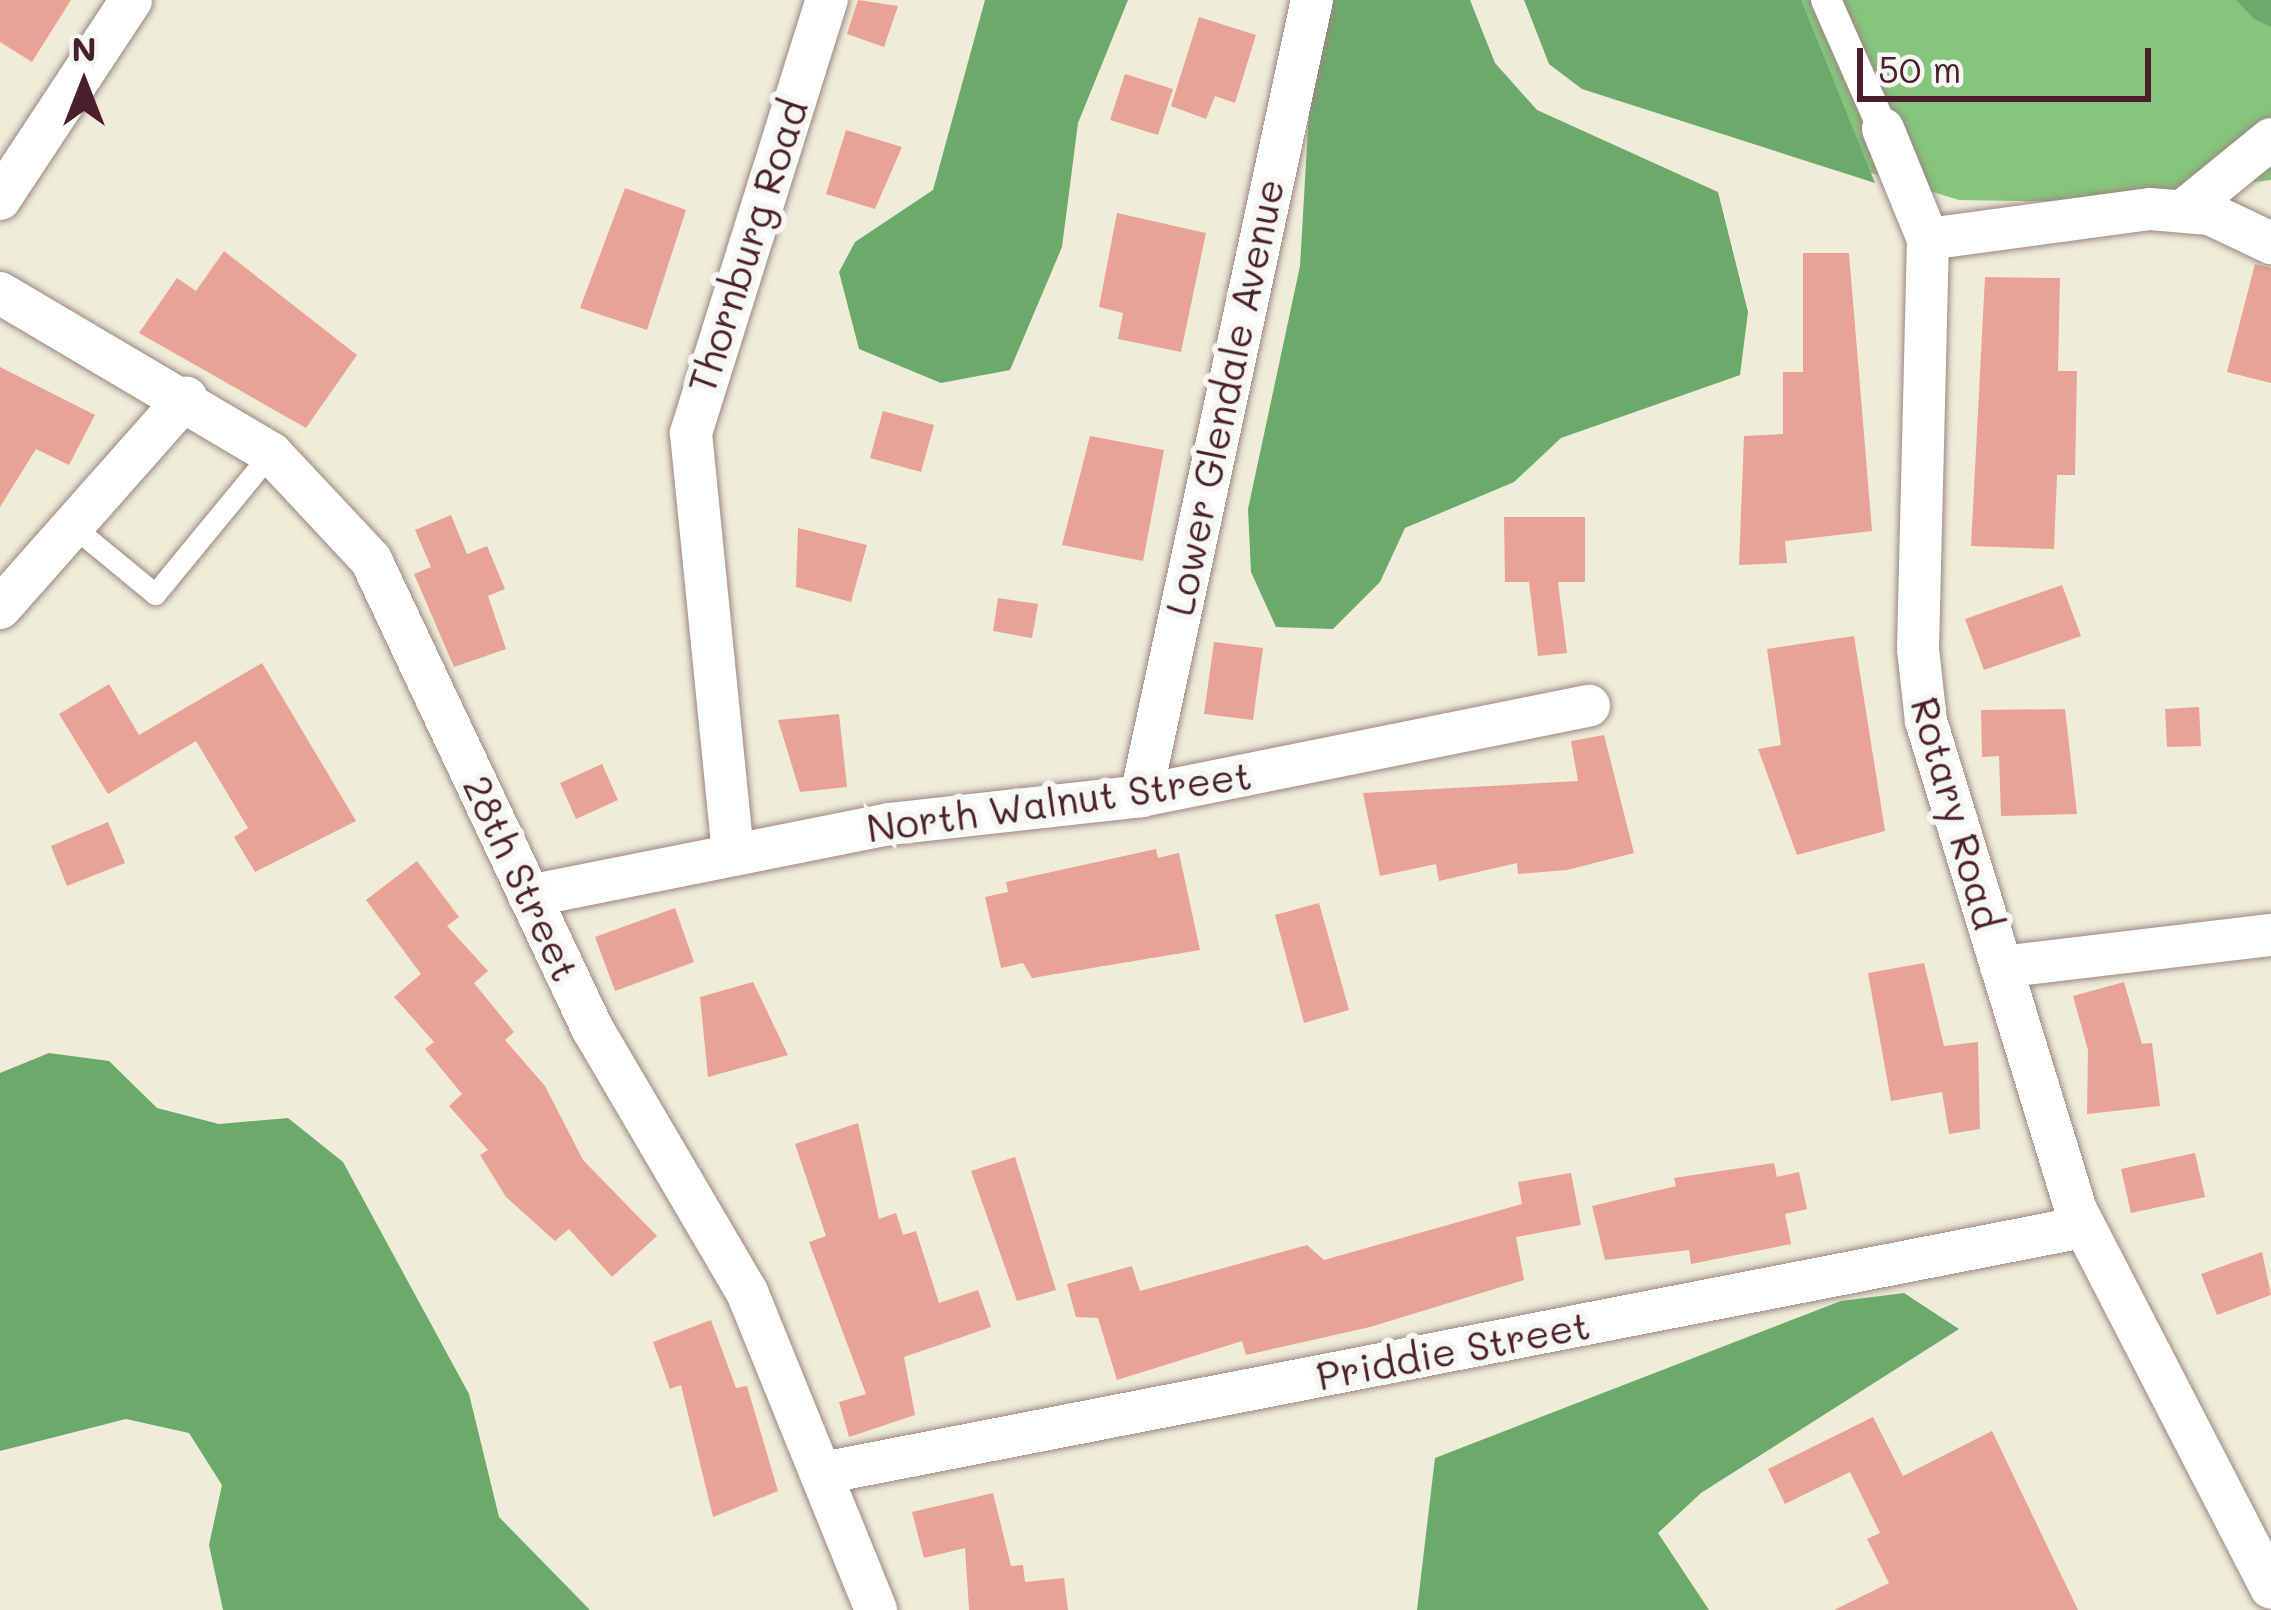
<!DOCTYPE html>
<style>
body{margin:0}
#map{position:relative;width:2271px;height:1610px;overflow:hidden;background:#efecd9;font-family:Mali,sans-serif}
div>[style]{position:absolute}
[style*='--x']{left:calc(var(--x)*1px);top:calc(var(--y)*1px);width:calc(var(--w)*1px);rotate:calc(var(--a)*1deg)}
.green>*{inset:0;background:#86c57c}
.forest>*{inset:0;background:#6caa6c}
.building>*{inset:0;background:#e9a396}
.roads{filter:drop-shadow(0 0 3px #9c8682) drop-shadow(0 0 3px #9c8682)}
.service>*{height:21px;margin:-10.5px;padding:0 10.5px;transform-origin:10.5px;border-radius:10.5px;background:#fff}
.pedestrian>*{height:30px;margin:-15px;padding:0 15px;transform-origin:15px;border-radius:15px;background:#fff}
.minor>*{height:42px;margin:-21px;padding:0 21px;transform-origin:21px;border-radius:21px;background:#fff}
span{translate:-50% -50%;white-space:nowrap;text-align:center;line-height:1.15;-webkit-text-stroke:12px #f6f6f2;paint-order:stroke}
.street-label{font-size:39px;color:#4a1f2b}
.north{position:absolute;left:24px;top:24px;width:120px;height:120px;-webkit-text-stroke:9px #f6f6f2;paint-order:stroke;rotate:0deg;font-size:33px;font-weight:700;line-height:48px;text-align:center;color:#4a1f2b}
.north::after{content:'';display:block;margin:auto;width:42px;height:54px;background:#4a1f2b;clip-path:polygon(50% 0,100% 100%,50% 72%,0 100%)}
.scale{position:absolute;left:1857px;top:48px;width:294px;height:54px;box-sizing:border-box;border:6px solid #4a1f2b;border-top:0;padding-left:15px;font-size:36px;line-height:42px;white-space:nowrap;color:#4a1f2b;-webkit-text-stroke:9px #f6f6f2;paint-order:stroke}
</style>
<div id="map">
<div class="green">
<div style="clip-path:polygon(1800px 0,2271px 0,2271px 180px,2092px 202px,1959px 200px,1868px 172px)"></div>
</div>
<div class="forest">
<div style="clip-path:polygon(985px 0,1128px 0,1078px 123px,1062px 247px,1010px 370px,941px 383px,859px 349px,839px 272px,855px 242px,933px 190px)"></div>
<div style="clip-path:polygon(1326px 0,1470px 0,1495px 63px,1537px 110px,1718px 192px,1748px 312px,1740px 375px,1561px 438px,1514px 482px,1405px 528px,1380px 582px,1333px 629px,1276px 627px,1251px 572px,1248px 509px,1300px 266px,1314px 25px)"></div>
<div style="clip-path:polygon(1524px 0,1801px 0,1875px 183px,1582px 89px,1549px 64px)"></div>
<div style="clip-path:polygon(2236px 0,2271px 0,2271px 27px,2254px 19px)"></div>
<div style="clip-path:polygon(49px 1053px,109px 1061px,157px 1108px,219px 1124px,288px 1118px,343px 1162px,469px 1394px,499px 1517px,590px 1610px,223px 1610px,209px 1545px,222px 1485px,189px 1433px,126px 1419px,0 1451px,0 1073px)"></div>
<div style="clip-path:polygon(1904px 1293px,1959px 1329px,1701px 1493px,1658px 1533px,1709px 1610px,1417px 1610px,1435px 1458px,1841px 1301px)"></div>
</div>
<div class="building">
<div style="clip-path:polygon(0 0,71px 0,32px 62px,0 42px)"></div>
<div style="clip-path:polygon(858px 0,898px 6px,884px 47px,847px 34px)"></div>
<div style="clip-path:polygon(1199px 17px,1256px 35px,1235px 103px,1215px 96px,1206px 119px,1171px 106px)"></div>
<div style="clip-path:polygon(1125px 74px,1173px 89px,1158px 135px,1110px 120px)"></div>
<div style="clip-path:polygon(846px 130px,902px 147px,875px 209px,826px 194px)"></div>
<div style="clip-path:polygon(625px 188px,686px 210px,647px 330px,580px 308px)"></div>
<div style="clip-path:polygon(1117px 213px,1206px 233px,1181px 352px,1118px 339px,1123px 313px,1099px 307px)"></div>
<div style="clip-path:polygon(224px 251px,357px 355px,306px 428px,139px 333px,177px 278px,196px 291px)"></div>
<div style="clip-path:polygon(1803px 253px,1849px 253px,1872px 531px,1785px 541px,1787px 563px,1739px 565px,1744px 436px,1783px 434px,1783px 372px,1803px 372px)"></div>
<div style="clip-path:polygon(2255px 264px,2271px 268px,2271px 383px,2227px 372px)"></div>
<div style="clip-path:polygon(1985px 277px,2060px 278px,2058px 371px,2077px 371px,2075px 475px,2057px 475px,2054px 549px,1971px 546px)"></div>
<div style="clip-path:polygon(0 367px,95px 415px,69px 465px,36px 449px,0 507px)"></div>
<div style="clip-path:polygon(883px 411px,934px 425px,921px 472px,870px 458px)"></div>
<div style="clip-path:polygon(1090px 436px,1164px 450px,1143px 561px,1062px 545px)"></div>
<div style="clip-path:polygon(451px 515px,467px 554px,487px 546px,505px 589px,488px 596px,506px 649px,454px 667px,414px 574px,431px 567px,415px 530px)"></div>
<div style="clip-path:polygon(1504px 517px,1585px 517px,1585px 582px,1558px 582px,1567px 653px,1538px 656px,1529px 582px,1505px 582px)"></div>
<div style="clip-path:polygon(798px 528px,867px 545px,851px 602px,796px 587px)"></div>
<div style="clip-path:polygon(2062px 585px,2081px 636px,1984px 670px,1965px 619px)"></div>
<div style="clip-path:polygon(998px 598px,1038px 604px,1032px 638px,993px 631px)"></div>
<div style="clip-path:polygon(1854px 636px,1885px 831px,1797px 855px,1758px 749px,1781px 745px,1767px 649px)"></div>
<div style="clip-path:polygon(1214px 642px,1263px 648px,1253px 720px,1204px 714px)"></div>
<div style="clip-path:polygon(262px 663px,356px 821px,255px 872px,234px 837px,248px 828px,196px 741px,108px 794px,59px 714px,109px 684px,139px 735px)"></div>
<div style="clip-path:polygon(2199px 707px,2201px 746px,2167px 747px,2165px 709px)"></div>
<div style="clip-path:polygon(2065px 709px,2077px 814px,2001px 816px,1999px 756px,1982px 757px,1981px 710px)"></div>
<div style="clip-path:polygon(839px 714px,847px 787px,800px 792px,778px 720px)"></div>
<div style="clip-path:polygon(1604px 735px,1634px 853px,1567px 870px,1518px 874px,1517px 863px,1439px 881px,1436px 864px,1380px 876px,1363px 793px,1578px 781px,1571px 741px)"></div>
<div style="clip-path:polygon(602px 764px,618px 800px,576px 819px,560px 783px)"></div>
<div style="clip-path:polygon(108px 822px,125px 863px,67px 886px,51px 846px)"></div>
<div style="clip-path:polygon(1156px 849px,1158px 858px,1179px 853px,1200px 950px,1032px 978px,1023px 963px,1001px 968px,985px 897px,1008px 892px,1006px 882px)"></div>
<div style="clip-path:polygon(417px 861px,459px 917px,447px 926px,488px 971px,474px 983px,514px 1032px,505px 1040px,545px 1086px,583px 1160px,657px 1236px,612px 1277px,569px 1229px,555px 1241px,506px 1197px,480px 1155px,488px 1150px,449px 1106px,462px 1094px,425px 1049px,434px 1042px,394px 997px,421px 974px,366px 900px)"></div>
<div style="clip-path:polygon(1319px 903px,1349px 1010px,1304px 1023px,1275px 915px)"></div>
<div style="clip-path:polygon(675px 908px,694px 962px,615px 991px,595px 937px)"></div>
<div style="clip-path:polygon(1924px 963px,1944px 1046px,1978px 1042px,1980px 1129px,1949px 1134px,1942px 1092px,1891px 1101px,1868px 973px)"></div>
<div style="clip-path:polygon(753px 982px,788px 1055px,708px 1077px,700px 997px)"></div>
<div style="clip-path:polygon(2124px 982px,2142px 1044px,2152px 1043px,2160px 1106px,2087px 1114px,2088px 1050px,2073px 996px)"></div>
<div style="clip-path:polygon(858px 1123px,879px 1219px,896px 1213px,903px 1235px,916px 1231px,939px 1303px,978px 1290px,991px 1327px,904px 1357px,915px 1415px,849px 1437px,839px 1402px,866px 1394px,809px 1242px,826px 1236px,795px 1144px)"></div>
<div style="clip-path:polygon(2195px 1153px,2205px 1197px,2131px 1213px,2121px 1169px)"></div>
<div style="clip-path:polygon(1015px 1157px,1056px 1290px,1017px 1301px,971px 1171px)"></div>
<div style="clip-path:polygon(1774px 1163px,1777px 1177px,1799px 1172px,1807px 1209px,1785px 1214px,1791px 1244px,1691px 1264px,1689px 1250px,1605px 1260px,1592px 1206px,1676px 1186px,1674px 1178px)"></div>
<div style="clip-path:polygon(1571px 1173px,1581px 1225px,1516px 1237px,1524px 1280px,1370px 1327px,1246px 1355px,1242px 1341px,1117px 1380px,1098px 1318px,1076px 1317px,1067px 1284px,1132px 1266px,1140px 1291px,1307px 1245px,1324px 1260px,1522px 1204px,1518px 1182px)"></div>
<div style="clip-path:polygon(2262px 1252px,2271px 1295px,2217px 1315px,2201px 1274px)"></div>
<div style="clip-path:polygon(711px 1320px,736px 1388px,747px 1386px,778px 1491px,713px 1517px,681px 1385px,670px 1389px,653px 1342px)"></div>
<div style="clip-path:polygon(1873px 1417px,1903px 1476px,1992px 1431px,2078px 1610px,1834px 1610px,1889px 1583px,1867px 1539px,1880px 1533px,1850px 1472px,1785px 1504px,1768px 1469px)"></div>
<div style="clip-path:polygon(993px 1493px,1011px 1566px,1023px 1565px,1025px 1582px,1064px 1578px,1068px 1610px,969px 1610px,965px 1548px,924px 1558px,912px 1512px)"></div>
</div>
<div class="roads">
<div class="service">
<div style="--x:75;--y:528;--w:104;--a:39.5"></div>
<div style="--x:155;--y:594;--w:183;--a:-50.6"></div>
</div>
<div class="pedestrian">
<div style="--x:1826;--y:0;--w:141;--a:66.2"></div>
</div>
<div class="minor">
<div style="--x:1883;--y:129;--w:119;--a:67.8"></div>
<div style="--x:1928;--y:239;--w:410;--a:91.4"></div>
<div style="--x:1918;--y:649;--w:72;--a:83.7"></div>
<div style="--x:1926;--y:721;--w:511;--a:72.95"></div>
<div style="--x:2076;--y:1210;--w:425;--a:62.7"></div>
<div style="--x:0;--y:199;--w:238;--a:-56.6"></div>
<div style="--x:2184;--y:210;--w:112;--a:-39.2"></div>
<div style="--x:1928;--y:239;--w:224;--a:-7.7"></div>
<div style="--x:2150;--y:209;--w:60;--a:4.8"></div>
<div style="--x:2210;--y:214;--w:68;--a:25.4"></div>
<div style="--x:0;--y:293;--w:315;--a:30.6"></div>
<div style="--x:271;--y:453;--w:146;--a:46.9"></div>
<div style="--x:371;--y:560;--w:518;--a:64.72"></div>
<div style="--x:592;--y:1028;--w:306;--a:59.6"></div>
<div style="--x:747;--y:1292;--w:343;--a:67.9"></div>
<div style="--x:0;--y:608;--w:281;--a:-48.5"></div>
<div style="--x:1141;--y:796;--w:814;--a:-77.88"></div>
<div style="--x:733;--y:854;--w:423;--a:-95.7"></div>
<div style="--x:691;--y:433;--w:454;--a:-72.6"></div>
<div style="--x:529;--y:896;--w:367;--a:-11.3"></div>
<div style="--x:889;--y:824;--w:254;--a:-6.3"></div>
<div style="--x:1141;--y:796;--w:457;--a:-11.4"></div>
<div style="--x:2001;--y:967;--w:272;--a:-6.8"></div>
<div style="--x:823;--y:1473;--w:1284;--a:-11.05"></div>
</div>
</div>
<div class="street-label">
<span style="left:747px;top:246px;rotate:-72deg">Thornburg Road</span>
<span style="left:1224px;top:397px;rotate:-78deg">Lower Glendale Avenue</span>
<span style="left:1059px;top:801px;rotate:-8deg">North Walnut Street</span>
<span style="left:1957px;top:813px;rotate:74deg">Rotary Road</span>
<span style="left:522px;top:878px;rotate:65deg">28th Street</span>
<span style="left:1453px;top:1350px;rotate:-11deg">Priddie Street</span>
</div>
<div class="north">N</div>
<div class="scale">50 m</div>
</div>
